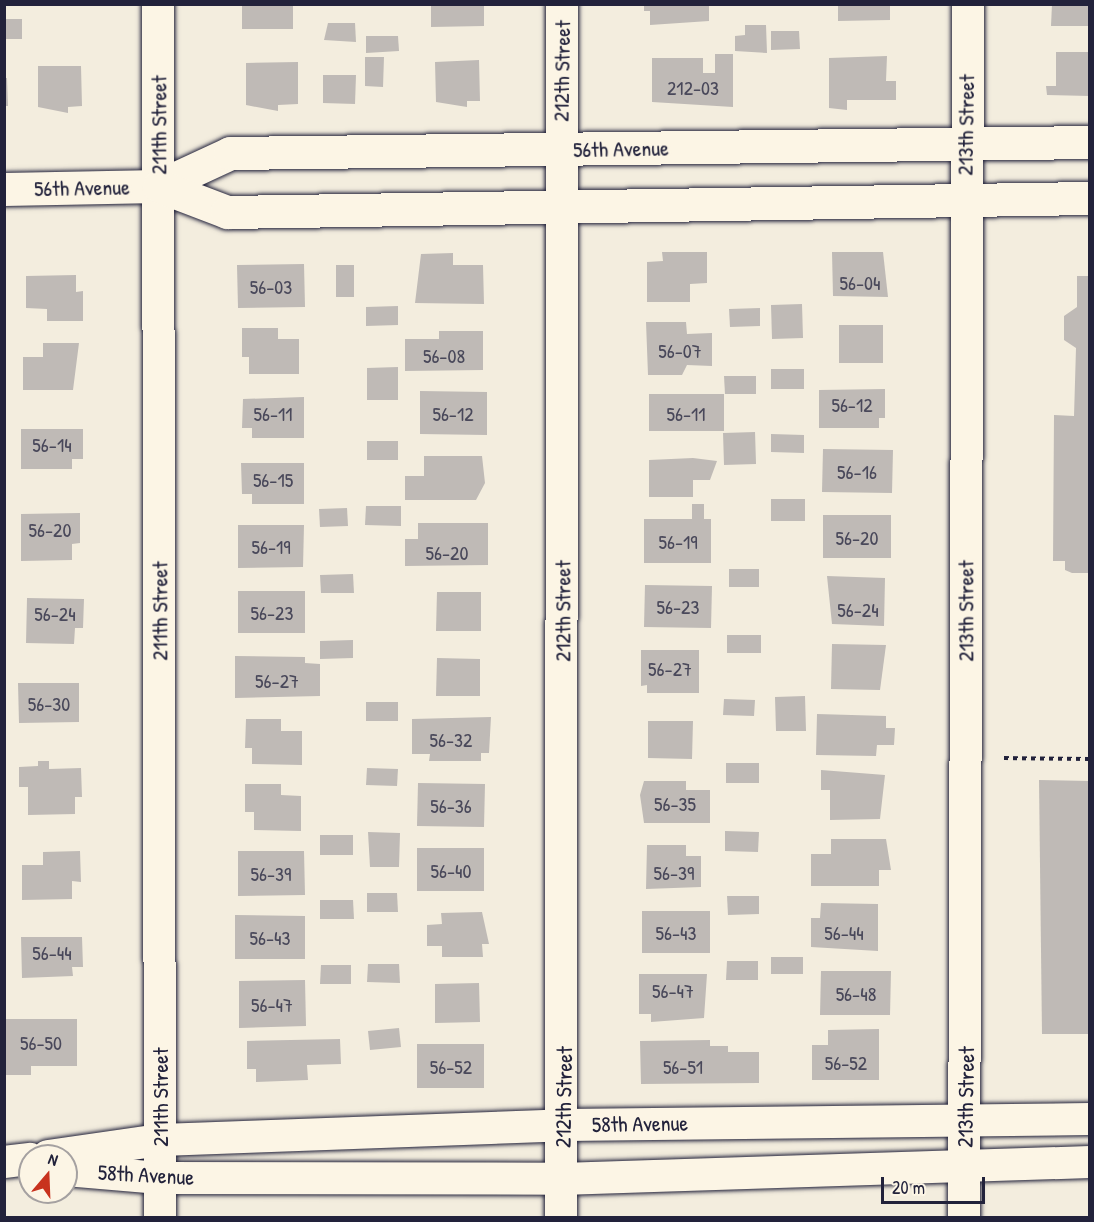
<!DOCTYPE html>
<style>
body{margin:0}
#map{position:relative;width:1094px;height:1222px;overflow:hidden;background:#f3edde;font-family:"Patrick Hand",sans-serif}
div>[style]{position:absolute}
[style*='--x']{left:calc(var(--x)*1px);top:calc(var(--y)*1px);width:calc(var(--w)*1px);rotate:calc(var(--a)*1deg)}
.building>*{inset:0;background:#bfbab6}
.path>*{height:4px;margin-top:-2px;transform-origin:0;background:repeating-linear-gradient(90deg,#22223b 0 4.5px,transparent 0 9px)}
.roads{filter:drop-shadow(0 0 2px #22223b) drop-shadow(0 0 2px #22223b)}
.street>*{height:32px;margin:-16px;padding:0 16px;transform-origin:16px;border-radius:16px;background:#fcf5e5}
.secondary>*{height:33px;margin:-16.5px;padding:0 16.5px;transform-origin:16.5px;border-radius:16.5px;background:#fcf5e5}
span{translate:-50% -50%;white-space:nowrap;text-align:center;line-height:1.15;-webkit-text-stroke:4.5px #fcf5e5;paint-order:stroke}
.number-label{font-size:20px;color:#49485a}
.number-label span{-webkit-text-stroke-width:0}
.street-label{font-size:22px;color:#22223b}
.frame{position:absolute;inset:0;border:6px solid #22223b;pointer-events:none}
.north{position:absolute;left:18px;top:1144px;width:60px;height:60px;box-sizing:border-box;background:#fcf5e5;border:2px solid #a5a1a1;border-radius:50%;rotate:19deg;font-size:16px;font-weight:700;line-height:24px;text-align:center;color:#22223b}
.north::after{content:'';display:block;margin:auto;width:21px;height:27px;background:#c8321e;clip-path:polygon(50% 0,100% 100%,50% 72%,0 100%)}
.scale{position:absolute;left:881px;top:1177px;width:104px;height:27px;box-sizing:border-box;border:3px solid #22223b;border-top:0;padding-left:8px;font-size:18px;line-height:21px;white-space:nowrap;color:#22223b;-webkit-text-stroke:4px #fcf5e5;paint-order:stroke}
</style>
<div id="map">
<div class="building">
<div style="clip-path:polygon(242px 4px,293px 4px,293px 29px,242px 29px)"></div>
<div style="clip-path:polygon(431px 4px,484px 4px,484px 26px,431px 27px)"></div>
<div style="clip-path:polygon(644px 4px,709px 4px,709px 21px,650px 25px,650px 11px,644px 11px)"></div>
<div style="clip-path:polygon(838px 4px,890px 4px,890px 20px,838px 21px)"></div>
<div style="clip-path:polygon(1052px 4px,1090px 4px,1090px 26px,1051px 26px)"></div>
<div style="clip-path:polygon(5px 19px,22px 19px,22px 39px,5px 39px)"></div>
<div style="clip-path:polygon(328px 23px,355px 23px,356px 42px,324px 40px)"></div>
<div style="clip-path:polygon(745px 25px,766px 25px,767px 53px,735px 51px,735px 36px,745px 35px)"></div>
<div style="clip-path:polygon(771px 31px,799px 31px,800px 49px,771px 50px)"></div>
<div style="clip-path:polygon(366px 36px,398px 36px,399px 51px,366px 53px)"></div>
<div style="clip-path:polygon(1056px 52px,1090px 52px,1090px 96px,1047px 95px,1046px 86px,1056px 86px)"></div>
<div style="clip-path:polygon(715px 54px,733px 54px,733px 107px,652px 102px,652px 58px,703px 58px,703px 73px,715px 73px)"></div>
<div style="clip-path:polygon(887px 56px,886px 81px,896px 81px,896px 100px,847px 100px,847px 110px,829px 108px,829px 58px)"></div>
<div style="clip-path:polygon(365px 57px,384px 57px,383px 87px,365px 86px)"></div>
<div style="clip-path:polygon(479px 60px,480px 101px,467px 101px,467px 107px,436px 102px,435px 62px)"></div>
<div style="clip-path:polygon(298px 62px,298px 104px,278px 105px,278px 111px,246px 105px,246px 63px)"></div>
<div style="clip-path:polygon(38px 66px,81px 66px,82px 106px,68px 107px,68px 113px,38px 107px)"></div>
<div style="clip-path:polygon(323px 75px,356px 75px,355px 104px,323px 103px)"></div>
<div style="clip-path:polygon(4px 78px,7px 78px,8px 106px,4px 106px)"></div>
<div style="clip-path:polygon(662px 252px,707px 252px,707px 283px,690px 284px,690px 302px,647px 302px,647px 262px,663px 261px)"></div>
<div style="clip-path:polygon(832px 252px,883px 252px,888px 297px,833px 296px)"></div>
<div style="clip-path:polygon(453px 253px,453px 265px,483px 265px,484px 304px,415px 303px,421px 254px)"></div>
<div style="clip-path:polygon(304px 264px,305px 307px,238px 308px,237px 265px)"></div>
<div style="clip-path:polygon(336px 265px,354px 265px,354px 297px,336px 297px)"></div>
<div style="clip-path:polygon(76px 275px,76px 292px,83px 291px,83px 321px,47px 321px,47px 309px,26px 308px,26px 276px)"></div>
<div style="clip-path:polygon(1077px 276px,1090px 276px,1090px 573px,1072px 573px,1065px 570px,1065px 561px,1053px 561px,1054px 415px,1074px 416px,1076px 348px,1064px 340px,1064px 316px,1077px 307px)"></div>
<div style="clip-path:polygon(802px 304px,803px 338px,772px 339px,771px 305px)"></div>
<div style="clip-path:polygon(398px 306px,398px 325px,366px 326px,366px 307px)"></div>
<div style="clip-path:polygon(760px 308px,760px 326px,730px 327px,729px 309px)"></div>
<div style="clip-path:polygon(646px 322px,686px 322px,687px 334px,712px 333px,712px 366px,687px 365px,682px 375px,648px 375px)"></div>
<div style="clip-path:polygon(839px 325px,883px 325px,883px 363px,839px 363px)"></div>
<div style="clip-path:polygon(242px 328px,278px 328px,278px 339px,299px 339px,299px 374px,249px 374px,249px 357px,242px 357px)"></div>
<div style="clip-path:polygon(439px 331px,483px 331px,483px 370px,405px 371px,405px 339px,439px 339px)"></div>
<div style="clip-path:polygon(43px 343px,79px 343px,73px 390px,23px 390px,23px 357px,43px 357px)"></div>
<div style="clip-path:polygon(398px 367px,398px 400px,367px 400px,367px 368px)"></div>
<div style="clip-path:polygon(771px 369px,804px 369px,804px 389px,771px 389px)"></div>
<div style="clip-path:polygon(724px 376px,756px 376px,756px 394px,725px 394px)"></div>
<div style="clip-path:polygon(885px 389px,885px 418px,879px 418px,879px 428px,819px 428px,819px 390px)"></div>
<div style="clip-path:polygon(420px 391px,487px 392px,487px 435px,420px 434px)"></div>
<div style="clip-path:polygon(649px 394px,724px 394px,724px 431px,649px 431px)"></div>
<div style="clip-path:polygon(304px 397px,304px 438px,252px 438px,252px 428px,242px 428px,243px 399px)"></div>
<div style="clip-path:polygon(21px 429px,83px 429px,83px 459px,72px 459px,72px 469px,21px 469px)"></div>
<div style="clip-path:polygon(755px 432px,756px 464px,724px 465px,723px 433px)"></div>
<div style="clip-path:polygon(771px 434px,804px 435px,804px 453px,771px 452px)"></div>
<div style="clip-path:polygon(367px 441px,398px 441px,398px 460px,367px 460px)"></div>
<div style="clip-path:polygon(823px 449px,893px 450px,892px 493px,822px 492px)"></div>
<div style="clip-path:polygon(424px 456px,482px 456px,485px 483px,476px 500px,405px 500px,405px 476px,424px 476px)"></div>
<div style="clip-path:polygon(693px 458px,717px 461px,710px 480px,693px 480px,693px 497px,649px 497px,649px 460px)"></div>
<div style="clip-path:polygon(241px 463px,304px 463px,304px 504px,252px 504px,252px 494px,242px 494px)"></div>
<div style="clip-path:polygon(771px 499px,805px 499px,805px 521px,771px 521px)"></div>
<div style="clip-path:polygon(692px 504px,704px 504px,704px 519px,711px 519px,711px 563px,644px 563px,644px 519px,692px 519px)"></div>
<div style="clip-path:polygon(366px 506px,401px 506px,401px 526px,365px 525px)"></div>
<div style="clip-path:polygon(347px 508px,348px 526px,320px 527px,319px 509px)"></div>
<div style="clip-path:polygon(80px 513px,80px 543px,72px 544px,72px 560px,21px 561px,21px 514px)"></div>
<div style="clip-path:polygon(823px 515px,891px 515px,891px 558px,823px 558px)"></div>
<div style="clip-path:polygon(418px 523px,488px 523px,488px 565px,405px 566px,405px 539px,418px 539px)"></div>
<div style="clip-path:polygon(238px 525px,304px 525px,303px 567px,238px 568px)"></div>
<div style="clip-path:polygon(729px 569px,759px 569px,759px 587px,729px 587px)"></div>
<div style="clip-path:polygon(353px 574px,354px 593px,321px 593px,320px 575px)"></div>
<div style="clip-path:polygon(827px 576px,885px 578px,884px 626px,832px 624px)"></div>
<div style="clip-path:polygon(645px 585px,712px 586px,711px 628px,644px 627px)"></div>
<div style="clip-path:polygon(238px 591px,305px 591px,305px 633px,238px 633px)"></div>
<div style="clip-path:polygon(437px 592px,481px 592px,481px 631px,436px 631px)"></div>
<div style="clip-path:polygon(27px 598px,84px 599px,83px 628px,75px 628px,74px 644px,26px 643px)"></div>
<div style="clip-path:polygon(727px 635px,761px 635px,761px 653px,727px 653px)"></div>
<div style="clip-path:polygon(353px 640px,353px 658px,320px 659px,320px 641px)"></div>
<div style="clip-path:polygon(832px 644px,886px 645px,880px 690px,831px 689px)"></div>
<div style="clip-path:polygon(641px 650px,699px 650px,699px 693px,647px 693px,647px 685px,641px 686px)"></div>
<div style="clip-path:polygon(235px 656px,305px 657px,305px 663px,320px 664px,320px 696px,235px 698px)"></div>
<div style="clip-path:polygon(437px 658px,480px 659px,480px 696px,436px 696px)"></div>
<div style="clip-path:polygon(18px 683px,79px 683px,79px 722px,19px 723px)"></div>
<div style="clip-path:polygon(805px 696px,806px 731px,776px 731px,775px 697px)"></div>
<div style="clip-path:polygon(724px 699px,755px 700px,754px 716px,723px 715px)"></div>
<div style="clip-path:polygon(366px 702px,398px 702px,398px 721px,366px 721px)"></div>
<div style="clip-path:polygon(817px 714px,886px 716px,886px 728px,895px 728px,894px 745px,877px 745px,876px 756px,816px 755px)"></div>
<div style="clip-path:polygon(491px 717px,489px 753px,481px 753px,481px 761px,429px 761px,430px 754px,412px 754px,412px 719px)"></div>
<div style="clip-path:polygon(246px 719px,281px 719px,281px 731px,302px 731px,302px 765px,252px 764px,252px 748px,245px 748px)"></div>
<div style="clip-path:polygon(648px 721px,693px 721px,692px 759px,648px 758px)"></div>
<div style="clip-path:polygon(38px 761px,49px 761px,49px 769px,81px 768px,82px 797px,75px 797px,75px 814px,28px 815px,28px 787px,19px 787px,19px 767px,38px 766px)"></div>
<div style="clip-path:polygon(726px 763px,759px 763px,759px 783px,726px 783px)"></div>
<div style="clip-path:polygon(367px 768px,398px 769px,397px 786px,366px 785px)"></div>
<div style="clip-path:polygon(821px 770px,885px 775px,880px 819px,830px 820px,830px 790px,821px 790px)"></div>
<div style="clip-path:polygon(1039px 780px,1090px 781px,1090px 1034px,1042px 1034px)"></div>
<div style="clip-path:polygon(644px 781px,686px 781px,686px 790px,710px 790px,710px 823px,644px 823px,640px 795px)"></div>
<div style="clip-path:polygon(418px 783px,485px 784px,484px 827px,417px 826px)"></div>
<div style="clip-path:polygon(245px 784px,281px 784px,281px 795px,301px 796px,301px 831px,254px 830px,254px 812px,245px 812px)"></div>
<div style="clip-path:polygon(725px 831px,759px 832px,758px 852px,725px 851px)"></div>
<div style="clip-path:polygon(368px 832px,400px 833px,399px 867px,370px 867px)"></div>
<div style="clip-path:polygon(320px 835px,353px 835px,353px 855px,320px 855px)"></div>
<div style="clip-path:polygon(831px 839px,886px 839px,891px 870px,879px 870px,879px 886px,811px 886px,811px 854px,831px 854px)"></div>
<div style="clip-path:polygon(647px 845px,686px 845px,686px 856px,701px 856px,701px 887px,646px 889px)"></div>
<div style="clip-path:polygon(417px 848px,484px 848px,484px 891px,417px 891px)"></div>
<div style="clip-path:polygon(80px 851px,81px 882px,72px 881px,72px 899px,22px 900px,22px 865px,43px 865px,43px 852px)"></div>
<div style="clip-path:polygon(238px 851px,304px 851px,305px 895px,238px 896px)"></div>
<div style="clip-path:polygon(367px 893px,397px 893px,398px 912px,367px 912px)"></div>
<div style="clip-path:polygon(727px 896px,759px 896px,759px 914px,728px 915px)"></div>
<div style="clip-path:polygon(320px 900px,353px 900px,354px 919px,320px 919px)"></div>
<div style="clip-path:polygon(821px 903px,878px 904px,878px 951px,811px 947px,811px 918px,820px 918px)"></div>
<div style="clip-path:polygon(642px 911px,710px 911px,710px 953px,642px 953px)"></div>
<div style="clip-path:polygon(441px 913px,482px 912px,489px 944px,482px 944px,483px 957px,442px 957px,442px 946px,427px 946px,427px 925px,442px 924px)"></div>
<div style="clip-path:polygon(235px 915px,305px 916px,305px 959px,235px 959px)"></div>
<div style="clip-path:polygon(21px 937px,82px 937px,83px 967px,72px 967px,73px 976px,22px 978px)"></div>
<div style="clip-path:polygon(771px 957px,803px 957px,803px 974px,771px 974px)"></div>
<div style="clip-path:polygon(727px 961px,758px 961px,758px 980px,726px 980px)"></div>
<div style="clip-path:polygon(368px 964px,399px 964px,400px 983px,367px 982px)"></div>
<div style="clip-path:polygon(321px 965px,351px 965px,351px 984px,320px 984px)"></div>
<div style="clip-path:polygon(821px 971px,891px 971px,890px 1015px,820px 1015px)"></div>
<div style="clip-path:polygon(639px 974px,707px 974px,704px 1018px,651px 1022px,651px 1014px,639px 1014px)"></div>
<div style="clip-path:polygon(305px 980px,306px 1026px,239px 1028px,239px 981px)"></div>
<div style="clip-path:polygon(479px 983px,480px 1022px,435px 1023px,435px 984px)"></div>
<div style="clip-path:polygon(6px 1019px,77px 1019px,77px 1066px,31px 1066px,31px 1075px,6px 1075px)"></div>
<div style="clip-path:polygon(399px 1028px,401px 1047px,370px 1050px,368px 1031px)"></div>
<div style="clip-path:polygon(879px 1029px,879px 1080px,812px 1080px,812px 1045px,828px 1045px,828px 1030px)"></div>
<div style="clip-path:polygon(340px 1039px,341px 1064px,307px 1065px,308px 1080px,256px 1082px,256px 1069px,247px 1069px,247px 1041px)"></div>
<div style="clip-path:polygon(710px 1040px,710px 1046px,728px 1046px,728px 1052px,759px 1052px,759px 1083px,641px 1084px,640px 1041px)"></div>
<div style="clip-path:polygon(417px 1044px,484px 1044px,484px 1088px,417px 1088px)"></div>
</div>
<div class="path">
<div style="--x:1004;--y:758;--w:86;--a:0.7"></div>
</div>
<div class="roads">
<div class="street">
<div style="--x:158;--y:4;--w:1214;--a:89.91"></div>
<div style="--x:48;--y:1156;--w:114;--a:-8.1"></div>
<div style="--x:161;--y:1140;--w:404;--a:-2.1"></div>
<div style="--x:565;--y:1125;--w:525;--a:-0.65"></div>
<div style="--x:4;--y:1162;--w:26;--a:-7"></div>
<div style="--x:66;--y:1170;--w:94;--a:4.9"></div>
<div style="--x:160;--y:1178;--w:401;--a:0.1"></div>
<div style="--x:561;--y:1179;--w:529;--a:-1.84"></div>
<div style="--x:561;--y:1218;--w:1214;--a:-89.95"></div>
<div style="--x:964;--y:1218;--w:1214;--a:-89.81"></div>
</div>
<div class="secondary">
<div style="--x:159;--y:186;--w:78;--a:-24.9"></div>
<div style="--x:230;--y:153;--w:860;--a:-0.73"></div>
<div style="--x:4;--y:189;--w:155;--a:-1.1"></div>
<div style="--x:159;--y:186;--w:73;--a:20.9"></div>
<div style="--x:227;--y:212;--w:863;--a:-0.93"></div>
</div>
</div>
<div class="number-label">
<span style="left:693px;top:87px">212-03</span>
<span style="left:860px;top:282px">56-04</span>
<span style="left:271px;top:286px">56-03</span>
<span style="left:680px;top:350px">56-07</span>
<span style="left:444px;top:355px">56-08</span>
<span style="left:852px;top:404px">56-12</span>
<span style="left:273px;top:413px">56-11</span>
<span style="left:453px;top:413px">56-12</span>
<span style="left:686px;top:413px">56-11</span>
<span style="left:52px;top:444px">56-14</span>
<span style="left:857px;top:471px">56-16</span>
<span style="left:273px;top:479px">56-15</span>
<span style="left:50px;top:529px">56-20</span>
<span style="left:857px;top:537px">56-20</span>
<span style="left:678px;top:541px">56-19</span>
<span style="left:271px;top:546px">56-19</span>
<span style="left:447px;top:552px">56-20</span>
<span style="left:678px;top:606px">56-23</span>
<span style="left:858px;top:609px">56-24</span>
<span style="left:272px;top:612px">56-23</span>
<span style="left:55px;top:613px">56-24</span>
<span style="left:670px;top:668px">56-27</span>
<span style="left:277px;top:680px">56-27</span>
<span style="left:49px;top:703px">56-30</span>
<span style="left:451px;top:739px">56-32</span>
<span style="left:675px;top:803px">56-35</span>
<span style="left:451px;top:805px">56-36</span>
<span style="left:451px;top:870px">56-40</span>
<span style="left:674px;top:872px">56-39</span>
<span style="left:271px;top:873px">56-39</span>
<span style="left:676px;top:932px">56-43</span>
<span style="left:844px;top:932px">56-44</span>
<span style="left:270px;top:937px">56-43</span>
<span style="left:52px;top:952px">56-44</span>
<span style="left:673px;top:990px">56-47</span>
<span style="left:856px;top:993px">56-48</span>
<span style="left:272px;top:1004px">56-47</span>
<span style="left:41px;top:1042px">56-50</span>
<span style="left:846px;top:1062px">56-52</span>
<span style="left:451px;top:1066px">56-52</span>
<span style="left:683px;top:1066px">56-51</span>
</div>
<div class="street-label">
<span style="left:562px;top:71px;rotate:-89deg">212th Street</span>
<span style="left:159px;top:125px;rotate:-90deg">211th Street</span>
<span style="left:966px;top:125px;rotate:-89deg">213th Street</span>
<span style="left:621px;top:149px;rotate:-1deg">56th Avenue</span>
<span style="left:82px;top:188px;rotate:-1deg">56th Avenue</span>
<span style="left:160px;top:611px;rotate:-90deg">211th Street</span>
<span style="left:563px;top:611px;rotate:-90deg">212th Street</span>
<span style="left:966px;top:611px;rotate:-90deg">213th Street</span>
<span style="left:161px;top:1097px;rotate:-90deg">211th Street</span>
<span style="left:564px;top:1097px;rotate:-89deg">212th Street</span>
<span style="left:966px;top:1097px;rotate:-89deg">213th Street</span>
<span style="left:640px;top:1124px;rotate:-1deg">58th Avenue</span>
<span style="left:146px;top:1175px;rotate:3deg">58th Avenue</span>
</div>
<div class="frame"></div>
<div class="north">N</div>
<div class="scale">20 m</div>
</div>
